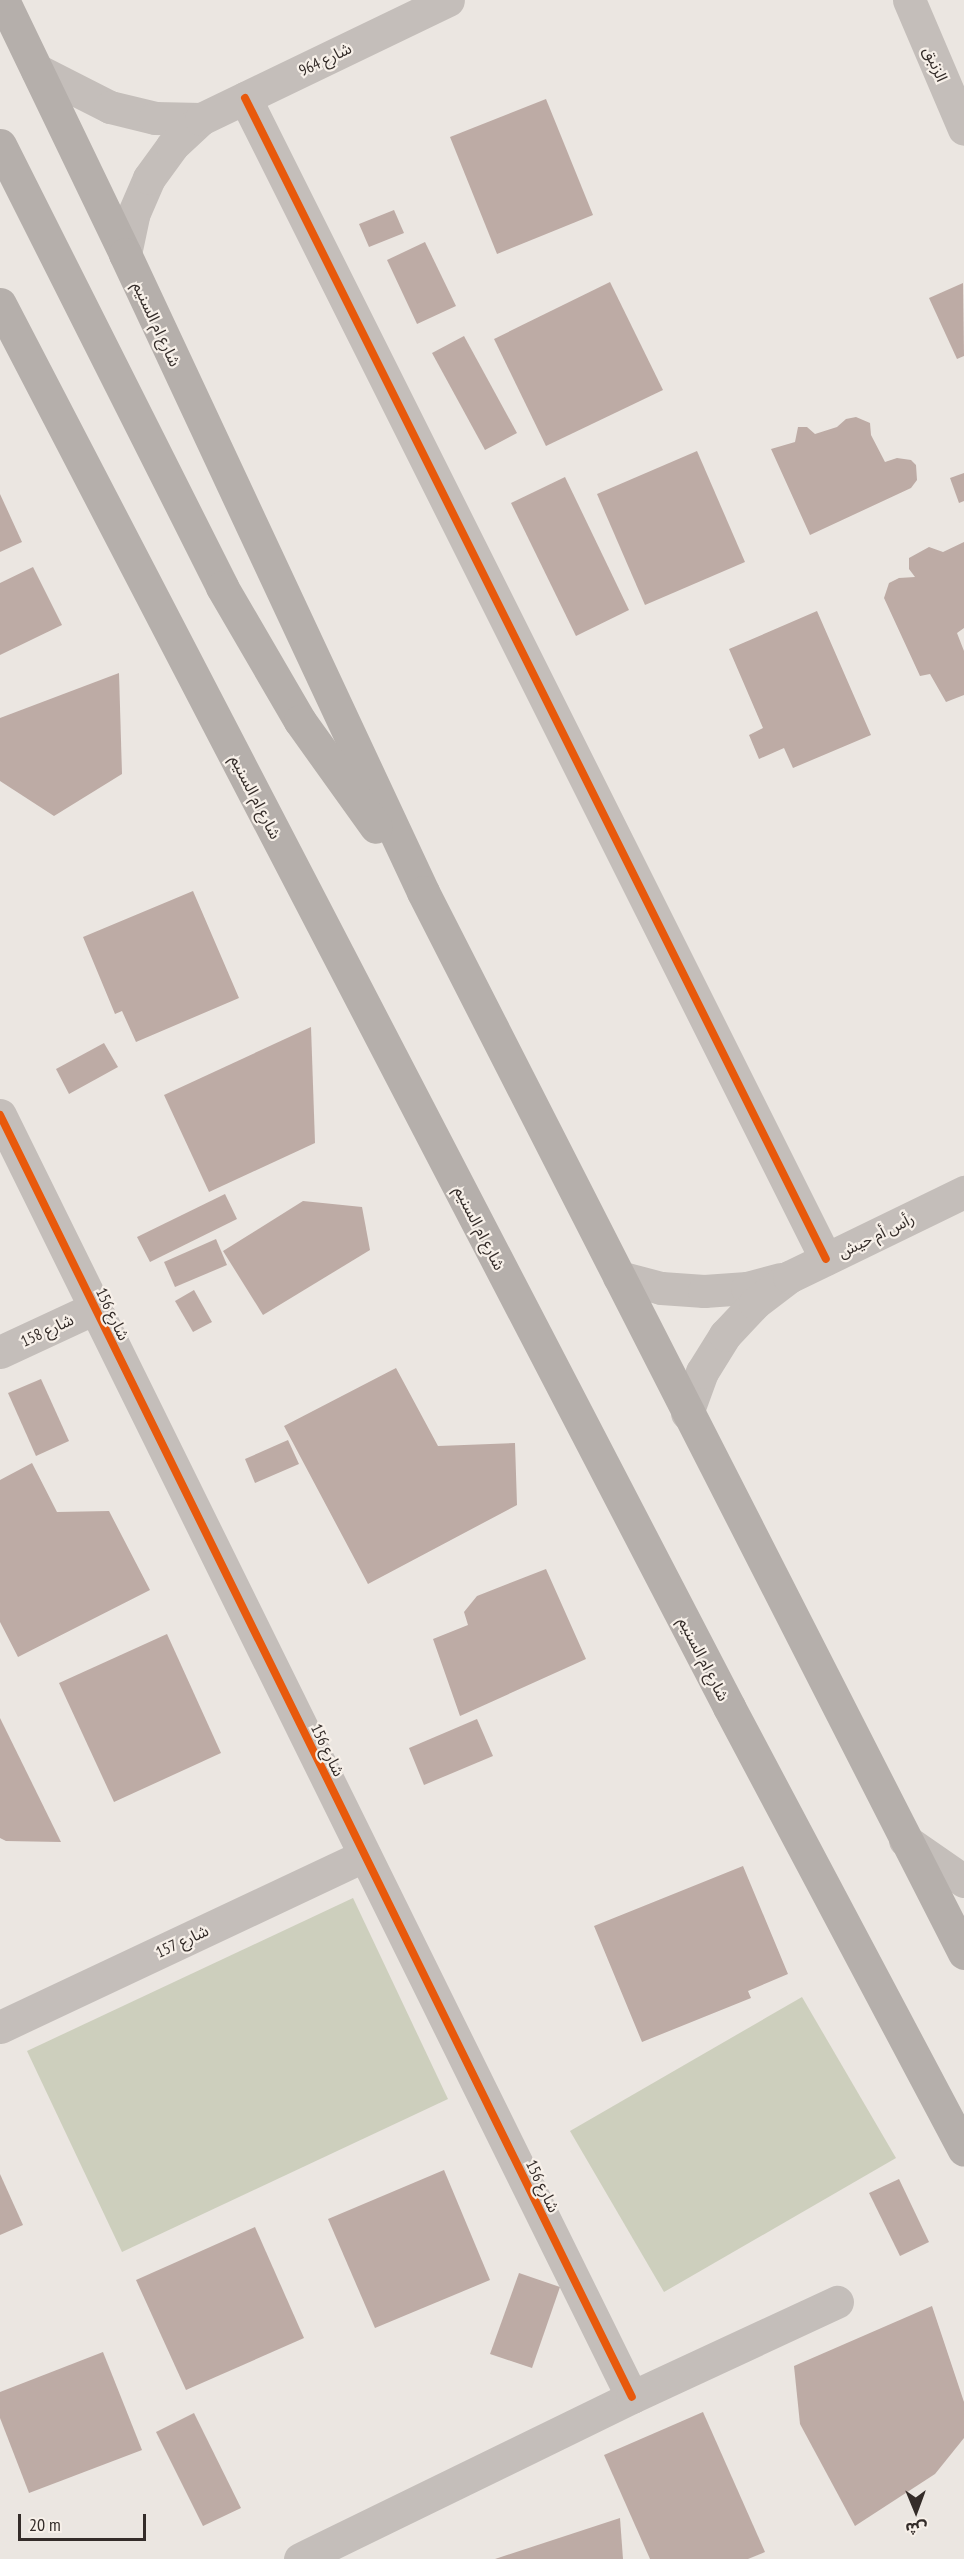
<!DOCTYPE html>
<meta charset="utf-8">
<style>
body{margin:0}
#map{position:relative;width:964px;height:2559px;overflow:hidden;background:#ebe6e1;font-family:"PT Sans Narrow","Noto Sans Arabic",sans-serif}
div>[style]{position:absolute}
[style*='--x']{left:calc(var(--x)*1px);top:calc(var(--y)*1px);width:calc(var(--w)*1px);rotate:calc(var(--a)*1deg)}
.green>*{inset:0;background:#cdcfbd}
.building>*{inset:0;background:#bdaba5}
.minor>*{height:33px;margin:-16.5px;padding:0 16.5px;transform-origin:16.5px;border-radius:16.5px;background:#c4beba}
.secondary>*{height:33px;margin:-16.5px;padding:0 16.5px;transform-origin:16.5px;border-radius:16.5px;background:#b5afab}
.cycleway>*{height:8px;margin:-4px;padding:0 4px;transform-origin:4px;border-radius:4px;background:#e8590c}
span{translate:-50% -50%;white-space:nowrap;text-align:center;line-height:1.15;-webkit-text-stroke:4.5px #f7f0e9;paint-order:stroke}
.street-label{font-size:16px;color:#342c29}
.north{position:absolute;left:886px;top:2481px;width:60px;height:60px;-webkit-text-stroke:4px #f7f0e9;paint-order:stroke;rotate:179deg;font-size:16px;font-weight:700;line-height:24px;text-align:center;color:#342c29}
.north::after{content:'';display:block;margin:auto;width:21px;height:27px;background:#342c29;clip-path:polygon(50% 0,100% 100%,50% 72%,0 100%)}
.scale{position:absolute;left:18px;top:2514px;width:128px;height:27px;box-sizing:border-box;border:3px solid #342c29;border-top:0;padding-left:8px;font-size:18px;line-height:21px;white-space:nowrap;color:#342c29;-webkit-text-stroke:4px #f7f0e9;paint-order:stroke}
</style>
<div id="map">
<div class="green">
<div style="clip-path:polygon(353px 1898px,448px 2099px,122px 2252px,27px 2051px)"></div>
<div style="clip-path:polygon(802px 1997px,896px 2158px,664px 2292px,570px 2131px)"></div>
</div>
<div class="building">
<div style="clip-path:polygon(546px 99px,593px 215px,497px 254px,450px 137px)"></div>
<div style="clip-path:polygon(394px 210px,404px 233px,369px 247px,359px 224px)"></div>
<div style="clip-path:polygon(425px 242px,456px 306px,417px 324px,387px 260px)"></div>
<div style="clip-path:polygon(610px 282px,663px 390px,546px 446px,494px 339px)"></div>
<div style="clip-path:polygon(963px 283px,964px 356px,957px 359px,929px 298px)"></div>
<div style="clip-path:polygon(464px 336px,517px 433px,485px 450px,432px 353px)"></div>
<div style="clip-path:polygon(856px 417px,870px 423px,871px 435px,885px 462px,897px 458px,911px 460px,916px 465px,917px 480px,911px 488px,810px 535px,771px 449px,795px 442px,798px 427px,807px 427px,815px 434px,837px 427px,846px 419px)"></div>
<div style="clip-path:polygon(697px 451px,745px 562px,645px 605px,597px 494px)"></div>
<div style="clip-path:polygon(964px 473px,964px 501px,959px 503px,950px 478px)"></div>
<div style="clip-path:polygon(565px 477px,629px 610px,576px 636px,511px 503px)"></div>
<div style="clip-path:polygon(0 494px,22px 542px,0 552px)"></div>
<div style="clip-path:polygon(964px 542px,964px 628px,957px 633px,964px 651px,964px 695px,946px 702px,930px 674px,920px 676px,884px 598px,889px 583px,899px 578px,915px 577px,909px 569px,909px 558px,929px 547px,943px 552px)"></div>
<div style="clip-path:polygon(33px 567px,62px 625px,0 655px,0 583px)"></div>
<div style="clip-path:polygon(817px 611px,871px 735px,793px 768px,784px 748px,759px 759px,749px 735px,763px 728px,729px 649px)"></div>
<div style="clip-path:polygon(119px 673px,122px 774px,54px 816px,0 781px,0 718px)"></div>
<div style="clip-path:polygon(193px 891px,239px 998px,136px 1042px,122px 1011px,115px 1014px,83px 937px)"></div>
<div style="clip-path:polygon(311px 1027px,315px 1143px,209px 1192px,164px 1095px)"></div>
<div style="clip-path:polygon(104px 1043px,118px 1067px,69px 1094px,56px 1069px)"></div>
<div style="clip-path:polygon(225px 1194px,237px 1219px,150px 1262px,137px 1237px)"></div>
<div style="clip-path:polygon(303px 1201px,362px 1207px,370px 1250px,263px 1315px,223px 1251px)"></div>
<div style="clip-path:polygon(216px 1239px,227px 1265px,175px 1287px,164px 1262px)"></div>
<div style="clip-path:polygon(194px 1290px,212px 1322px,193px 1332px,175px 1301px)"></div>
<div style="clip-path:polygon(396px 1368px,438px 1446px,515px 1443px,517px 1505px,368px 1584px,284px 1426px)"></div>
<div style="clip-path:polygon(41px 1379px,69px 1441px,36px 1456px,8px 1393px)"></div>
<div style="clip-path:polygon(288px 1440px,299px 1464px,255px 1483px,245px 1459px)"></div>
<div style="clip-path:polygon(32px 1463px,57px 1512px,109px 1511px,150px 1590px,18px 1657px,0 1622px,0 1480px)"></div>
<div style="clip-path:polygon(546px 1569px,586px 1659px,460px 1716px,433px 1639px,468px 1625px,464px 1612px,477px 1596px)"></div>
<div style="clip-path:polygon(167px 1634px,221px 1753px,114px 1802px,59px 1683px)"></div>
<div style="clip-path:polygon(0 1718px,61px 1842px,6px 1841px,0 1838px)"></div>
<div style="clip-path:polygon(477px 1719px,493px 1756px,424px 1785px,409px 1748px)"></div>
<div style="clip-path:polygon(743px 1866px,788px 1974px,748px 1991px,751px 1998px,642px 2042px,594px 1926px)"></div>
<div style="clip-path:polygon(444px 2170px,490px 2280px,375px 2328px,328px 2219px)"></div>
<div style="clip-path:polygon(0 2174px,23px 2225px,0 2235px)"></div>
<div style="clip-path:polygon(899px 2179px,929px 2242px,900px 2256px,869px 2193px)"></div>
<div style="clip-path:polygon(255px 2227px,304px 2338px,186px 2390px,136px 2280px)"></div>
<div style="clip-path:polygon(519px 2273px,560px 2287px,532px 2368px,490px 2354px)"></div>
<div style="clip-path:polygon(932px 2306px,964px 2402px,964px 2438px,935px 2474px,855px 2526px,800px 2424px,794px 2366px)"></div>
<div style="clip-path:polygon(103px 2352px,142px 2450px,29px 2493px,0 2418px,0 2392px)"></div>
<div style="clip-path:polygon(703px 2412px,765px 2552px,748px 2559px,650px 2559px,604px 2455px)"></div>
<div style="clip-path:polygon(194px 2413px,241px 2508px,203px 2526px,156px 2432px)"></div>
<div style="clip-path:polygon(620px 2518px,623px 2559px,495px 2559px)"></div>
</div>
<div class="minor">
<div style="--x:909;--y:0;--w:140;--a:66.9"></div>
<div style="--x:37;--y:70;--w:82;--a:26.9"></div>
<div style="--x:110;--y:107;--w:46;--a:13.7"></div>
<div style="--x:155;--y:118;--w:46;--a:1.2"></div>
<div style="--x:245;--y:98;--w:1298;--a:63.42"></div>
<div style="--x:125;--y:254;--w:40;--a:-78"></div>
<div style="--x:133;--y:215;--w:40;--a:-66.6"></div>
<div style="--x:149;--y:178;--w:39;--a:-54"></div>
<div style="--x:172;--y:146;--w:40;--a:-43"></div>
<div style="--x:201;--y:119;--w:274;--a:-25.7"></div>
<div style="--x:0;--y:1115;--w:1429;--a:63.76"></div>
<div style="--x:619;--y:1277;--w:43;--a:14.7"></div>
<div style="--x:661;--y:1288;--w:43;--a:4"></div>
<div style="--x:704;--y:1291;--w:43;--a:-4"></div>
<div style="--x:747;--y:1288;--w:35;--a:-15"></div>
<div style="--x:0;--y:1352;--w:105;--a:-24.9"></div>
<div style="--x:687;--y:1413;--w:44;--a:-69.9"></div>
<div style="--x:702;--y:1372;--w:44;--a:-58.1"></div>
<div style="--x:725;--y:1335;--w:44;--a:-46.8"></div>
<div style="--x:755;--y:1303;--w:43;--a:-37.4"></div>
<div style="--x:789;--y:1277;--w:195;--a:-25.9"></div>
<div style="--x:905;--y:1840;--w:72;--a:34.8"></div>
<div style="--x:0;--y:2027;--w:403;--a:-25.2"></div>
<div style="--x:300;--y:2559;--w:369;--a:-26"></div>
<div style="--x:632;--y:2397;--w:226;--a:-24.9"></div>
</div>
<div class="secondary">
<div style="--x:3;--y:0;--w:282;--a:64.3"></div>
<div style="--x:125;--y:254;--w:704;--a:64.96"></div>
<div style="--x:423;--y:892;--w:1191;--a:62.98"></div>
<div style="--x:0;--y:145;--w:495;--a:63.3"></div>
<div style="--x:222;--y:587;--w:155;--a:59.8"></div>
<div style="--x:300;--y:721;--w:130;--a:54.4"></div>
<div style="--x:0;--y:304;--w:1581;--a:62.54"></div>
<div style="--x:729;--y:1707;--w:501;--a:62.06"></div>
</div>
<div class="cycleway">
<div style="--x:245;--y:98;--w:1298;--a:63.42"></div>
<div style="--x:0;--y:1115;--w:1429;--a:63.76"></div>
</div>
<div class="street-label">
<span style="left:325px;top:59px;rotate:-26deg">شارع 964</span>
<span style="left:936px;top:64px;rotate:67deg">الزنبق</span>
<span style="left:157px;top:324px;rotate:65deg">شارع ام السنيم</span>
<span style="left:256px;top:797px;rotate:63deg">شارع ام السنيم</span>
<span style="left:480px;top:1228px;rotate:63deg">شارع ام السنيم</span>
<span style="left:876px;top:1235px;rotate:-26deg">رأس أم حيش</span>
<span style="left:113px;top:1314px;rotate:64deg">شارع 156</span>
<span style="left:47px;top:1330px;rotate:-25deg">شارع 158</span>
<span style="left:704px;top:1659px;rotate:63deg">شارع ام السنيم</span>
<span style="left:328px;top:1750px;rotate:64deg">شارع 156</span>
<span style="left:182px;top:1941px;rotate:-25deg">شارع 157</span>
<span style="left:543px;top:2186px;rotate:64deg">شارع 156</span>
</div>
<div class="north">ش</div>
<div class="scale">20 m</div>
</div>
